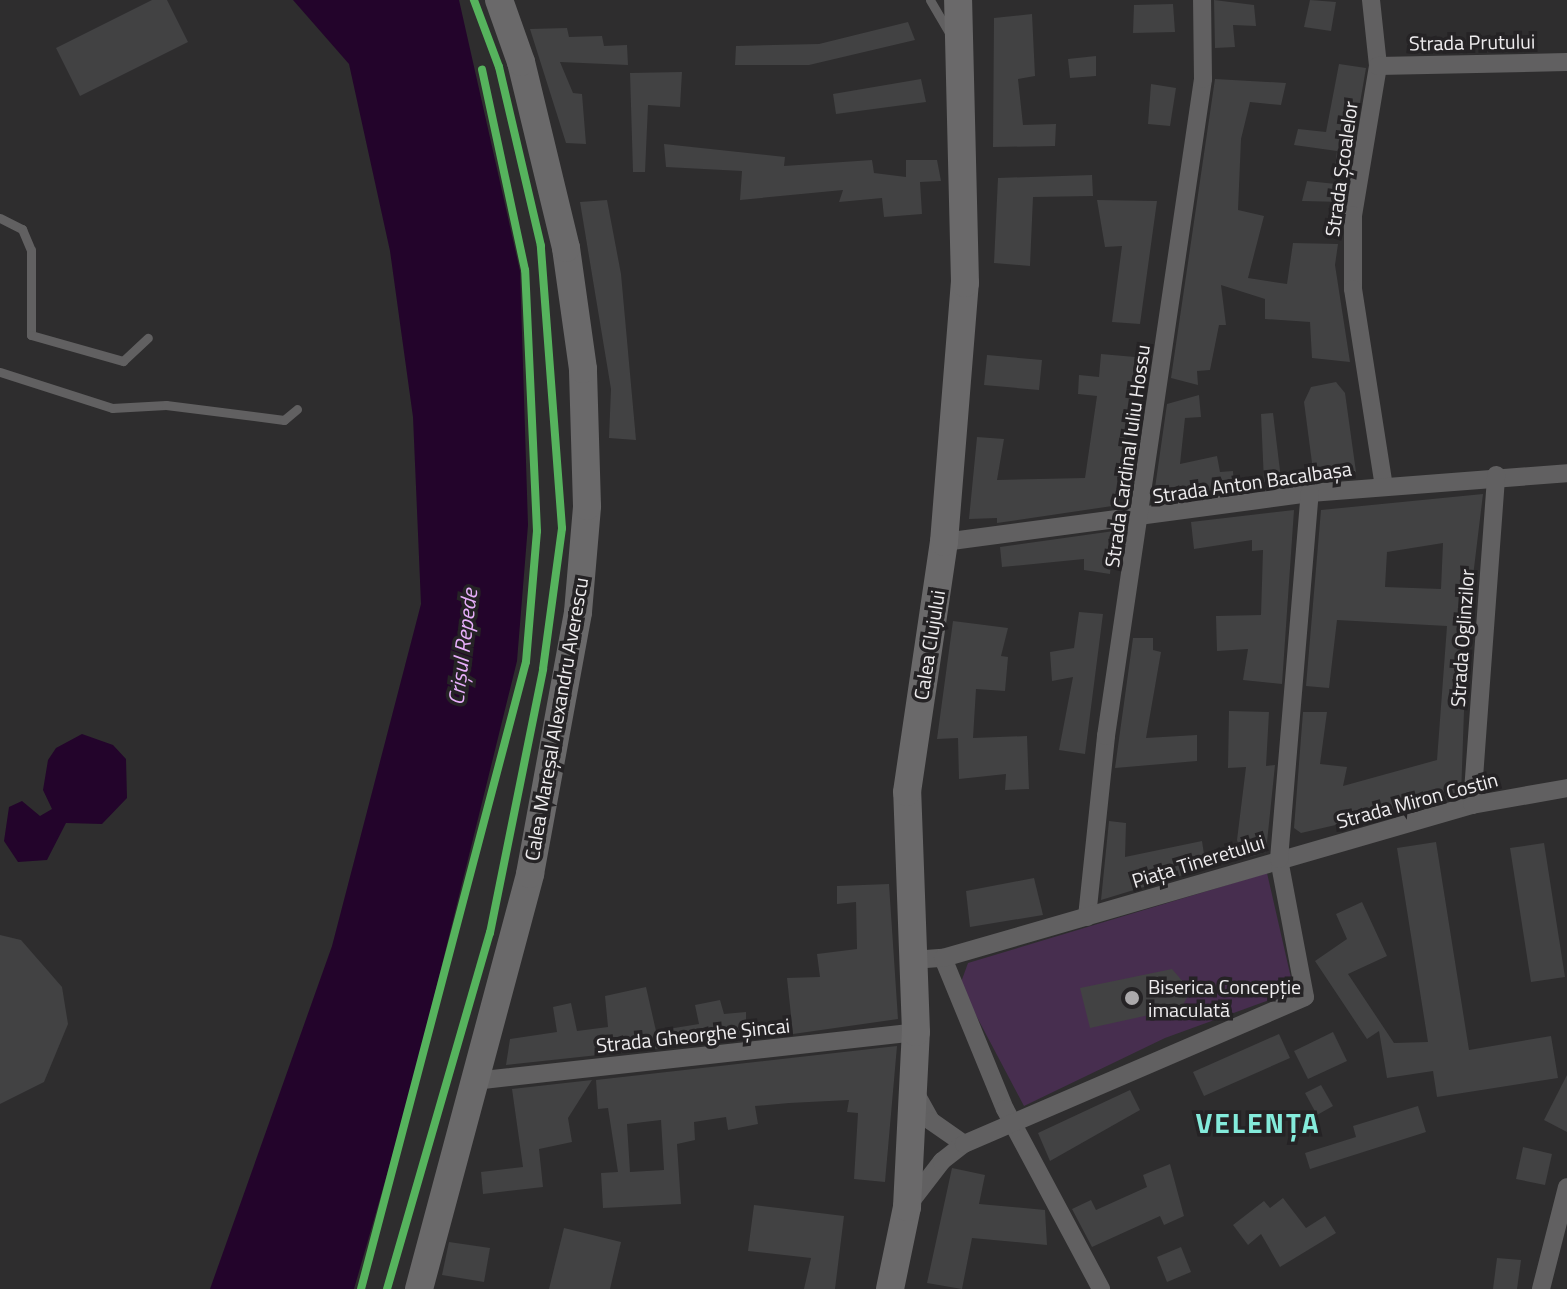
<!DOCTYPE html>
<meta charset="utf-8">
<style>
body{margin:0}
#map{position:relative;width:1567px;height:1289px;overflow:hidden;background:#2e2d2e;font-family:"Titillium Web",sans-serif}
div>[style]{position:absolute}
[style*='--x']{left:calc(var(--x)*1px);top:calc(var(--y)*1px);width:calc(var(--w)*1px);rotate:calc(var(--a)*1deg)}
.green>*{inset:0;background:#472e4f}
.water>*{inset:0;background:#23042b}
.building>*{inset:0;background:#424243}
.lane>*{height:9px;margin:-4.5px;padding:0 4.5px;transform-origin:4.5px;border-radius:4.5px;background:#616061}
.street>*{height:18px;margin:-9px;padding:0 9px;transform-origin:9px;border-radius:9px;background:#616061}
.primary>*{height:28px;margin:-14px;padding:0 14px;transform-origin:14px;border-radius:14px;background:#6a696a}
.cycleway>*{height:8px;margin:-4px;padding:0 4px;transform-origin:4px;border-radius:4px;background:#56b35d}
.dots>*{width:22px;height:22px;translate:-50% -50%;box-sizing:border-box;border:4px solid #252325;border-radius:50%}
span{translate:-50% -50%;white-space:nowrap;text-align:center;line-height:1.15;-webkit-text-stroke:7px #252325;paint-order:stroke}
.street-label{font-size:20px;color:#eeecee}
.poi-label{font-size:20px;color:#eeecee}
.left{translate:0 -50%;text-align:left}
.water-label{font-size:22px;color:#e8affb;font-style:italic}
.district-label{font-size:28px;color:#84ebdb;font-weight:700;letter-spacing:2px}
</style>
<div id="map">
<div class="green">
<div style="clip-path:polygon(1267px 873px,1294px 991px,1165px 1038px,1024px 1106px,960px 985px,968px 963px)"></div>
</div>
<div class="water">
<div style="clip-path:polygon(293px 0,459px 0,520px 271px,528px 525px,517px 661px,410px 1094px,354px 1289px,210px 1289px,332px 946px,421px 604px,413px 417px,390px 251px,349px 64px)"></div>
<div style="clip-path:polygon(82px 734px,113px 745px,126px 759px,127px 798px,102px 824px,66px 823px,47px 860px,18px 862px,4px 841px,9px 807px,22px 801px,40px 816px,52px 809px,43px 790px,48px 760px,56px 748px)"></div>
</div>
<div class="building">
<div style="clip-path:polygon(152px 0,167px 0,188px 42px,80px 96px,56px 48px)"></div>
<div style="clip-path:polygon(1214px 0,1254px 5px,1256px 26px,1233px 25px,1235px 47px,1215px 48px)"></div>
<div style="clip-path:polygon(1310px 0,1336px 2px,1331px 31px,1304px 27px)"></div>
<div style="clip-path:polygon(1173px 4px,1175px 32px,1133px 33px,1134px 5px)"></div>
<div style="clip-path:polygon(1032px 14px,1035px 76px,1018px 79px,1023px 125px,1056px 124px,1055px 146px,993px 147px,994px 18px)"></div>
<div style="clip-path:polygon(908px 22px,915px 40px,809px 65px,735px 65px,736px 46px,819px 44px)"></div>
<div style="clip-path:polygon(567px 28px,569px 37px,602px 36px,604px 46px,627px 45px,628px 65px,560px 62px,573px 93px,582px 94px,586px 144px,566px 143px,530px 29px)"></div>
<div style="clip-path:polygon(1096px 56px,1096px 76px,1070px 78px,1068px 59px)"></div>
<div style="clip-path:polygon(1339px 64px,1366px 68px,1347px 178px,1334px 177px,1337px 151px,1294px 145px,1298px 129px,1326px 132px)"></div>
<div style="clip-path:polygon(682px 72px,680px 107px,648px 105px,645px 172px,633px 172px,630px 73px)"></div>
<div style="clip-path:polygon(921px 79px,926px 102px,836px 114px,833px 94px)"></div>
<div style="clip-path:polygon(1215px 79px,1286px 83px,1281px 105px,1250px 102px,1241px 139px,1238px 210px,1264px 216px,1248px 278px,1287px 284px,1293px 243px,1338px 244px,1335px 265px,1350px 362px,1312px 358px,1310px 322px,1265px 319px,1265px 299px,1221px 285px,1226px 325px,1219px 325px,1210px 370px,1197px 371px,1198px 385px,1171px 378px)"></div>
<div style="clip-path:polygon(1151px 84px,1176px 88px,1170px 126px,1148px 124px)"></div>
<div style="clip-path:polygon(664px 144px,785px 157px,784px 166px,872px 160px,874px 173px,906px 177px,906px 160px,937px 160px,941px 181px,920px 182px,922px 214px,884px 217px,882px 198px,839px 202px,843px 190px,740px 200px,742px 171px,666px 167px)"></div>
<div style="clip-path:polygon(1092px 175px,1093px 196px,1033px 197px,1030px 266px,994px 263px,998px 178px)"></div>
<div style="clip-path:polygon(1307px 181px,1346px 185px,1343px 202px,1302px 201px)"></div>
<div style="clip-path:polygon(607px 200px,621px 274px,636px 440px,609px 438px,611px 389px,580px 202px)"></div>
<div style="clip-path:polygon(1097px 200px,1157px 201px,1140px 324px,1112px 322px,1122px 246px,1105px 247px)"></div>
<div style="clip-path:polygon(1101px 354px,1135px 357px,1119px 505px,997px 523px,997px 518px,969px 519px,977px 437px,1004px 439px,997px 480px,1085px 478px,1097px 396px,1078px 394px,1079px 375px,1099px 377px)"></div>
<div style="clip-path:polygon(987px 355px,1042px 360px,1039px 390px,984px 385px)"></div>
<div style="clip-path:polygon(1336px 382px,1345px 393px,1356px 472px,1314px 478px,1304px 402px,1311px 387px)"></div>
<div style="clip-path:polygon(1199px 395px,1201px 417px,1185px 418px,1180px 464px,1217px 456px,1220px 472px,1233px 471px,1234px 488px,1153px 502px,1167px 404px)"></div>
<div style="clip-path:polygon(1273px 413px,1281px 479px,1264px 482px,1261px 414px)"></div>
<div style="clip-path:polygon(evenodd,1483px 494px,1467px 626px,1461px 796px,1301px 833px,1294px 828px,1303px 712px,1327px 712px,1320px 764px,1347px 767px,1343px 786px,1437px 760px,1447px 626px,1337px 620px,1329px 688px,1306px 686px,1321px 510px,1483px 494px,1443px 543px,1441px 589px,1385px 587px,1387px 552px,1443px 543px)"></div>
<div style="clip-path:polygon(1294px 510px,1282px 684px,1243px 680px,1248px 649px,1217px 651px,1216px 616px,1261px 615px,1263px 550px,1252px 551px,1252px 540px,1194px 549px,1191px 522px)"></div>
<div style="clip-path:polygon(1114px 531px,1110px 574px,1084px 570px,1084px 559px,1002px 567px,1000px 547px)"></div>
<div style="clip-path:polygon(1079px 612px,1103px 614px,1085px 754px,1059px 750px,1073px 677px,1052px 681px,1050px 652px,1074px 648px)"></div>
<div style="clip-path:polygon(953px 621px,1008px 628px,1001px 656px,1008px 657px,1005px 691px,976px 689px,973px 738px,1027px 736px,1029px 789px,1005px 790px,1006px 774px,959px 779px,958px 738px,937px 739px)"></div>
<div style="clip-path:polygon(1133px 638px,1153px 638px,1153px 650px,1161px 652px,1146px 738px,1197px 735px,1197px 761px,1115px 768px)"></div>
<div style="clip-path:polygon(1229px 711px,1269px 712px,1266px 766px,1275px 765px,1266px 852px,1243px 859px,1237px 840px,1246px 767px,1228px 768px)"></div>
<div style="clip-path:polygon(1109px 821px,1126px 823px,1125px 857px,1202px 841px,1206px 868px,1101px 900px)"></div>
<div style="clip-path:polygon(1436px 842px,1469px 1050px,1551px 1036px,1558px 1078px,1437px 1097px,1433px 1071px,1387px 1078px,1379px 1031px,1367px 1039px,1315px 961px,1347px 939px,1336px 914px,1362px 902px,1387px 956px,1348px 974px,1394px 1043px,1428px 1042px,1397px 848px)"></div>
<div style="clip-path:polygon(1544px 843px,1565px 977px,1531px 982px,1510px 848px)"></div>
<div style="clip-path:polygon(1034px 878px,1043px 915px,970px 927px,966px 891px)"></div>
<div style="clip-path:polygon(889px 884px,898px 1019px,793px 1034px,787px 978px,820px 977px,817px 954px,857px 949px,856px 902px,837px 904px,837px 886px)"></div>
<div style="clip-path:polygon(0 935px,21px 940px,62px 987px,68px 1024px,44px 1082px,0 1104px)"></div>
<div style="clip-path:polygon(1172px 969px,1191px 991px,1181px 1008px,1090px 1028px,1080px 988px)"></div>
<div style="clip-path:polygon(646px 987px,656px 1031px,699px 1024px,695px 1005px,720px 1000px,724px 1014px,746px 1012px,746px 1039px,506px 1065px,510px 1039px,557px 1032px,553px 1007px,571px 1003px,577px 1031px,608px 1027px,605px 996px)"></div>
<div style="clip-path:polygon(1333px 1032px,1347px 1061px,1308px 1079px,1294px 1051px)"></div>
<div style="clip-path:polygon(1279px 1034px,1290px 1058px,1204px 1096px,1193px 1072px)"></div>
<div style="clip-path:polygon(evenodd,897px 1046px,885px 1182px,854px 1179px,858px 1113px,847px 1112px,849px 1100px,789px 1103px,755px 1106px,758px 1124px,728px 1130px,726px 1117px,694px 1122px,695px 1140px,677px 1144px,681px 1204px,603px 1208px,601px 1173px,618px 1172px,608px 1108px,598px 1109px,596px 1080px,897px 1046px,661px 1120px,664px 1170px,630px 1172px,627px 1124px,661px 1120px)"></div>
<div style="clip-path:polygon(1567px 1075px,1567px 1132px,1544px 1120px)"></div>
<div style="clip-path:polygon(592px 1080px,568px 1118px,572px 1142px,539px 1149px,543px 1187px,483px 1194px,481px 1172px,523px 1167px,512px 1089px)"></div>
<div style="clip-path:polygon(1321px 1085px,1333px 1106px,1317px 1115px,1305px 1093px)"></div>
<div style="clip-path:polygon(1130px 1090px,1140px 1110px,1050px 1161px,1038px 1133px)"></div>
<div style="clip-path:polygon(1418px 1106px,1426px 1132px,1310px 1169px,1305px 1153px,1356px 1137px,1353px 1126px)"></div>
<div style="clip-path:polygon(1523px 1147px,1552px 1154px,1545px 1185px,1516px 1179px)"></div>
<div style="clip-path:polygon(1170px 1164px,1184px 1216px,1164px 1225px,1160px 1216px,1092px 1247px,1072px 1209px,1091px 1200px,1096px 1210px,1147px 1187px,1143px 1175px)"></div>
<div style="clip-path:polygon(952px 1168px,985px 1175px,979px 1204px,1045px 1210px,1047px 1245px,972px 1238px,962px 1289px,927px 1283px)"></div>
<div style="clip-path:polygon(1283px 1198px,1306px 1228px,1325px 1216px,1336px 1233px,1280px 1267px,1261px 1234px,1248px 1245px,1233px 1225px,1264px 1201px,1270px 1208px)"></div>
<div style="clip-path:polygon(754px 1205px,844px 1216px,835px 1289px,804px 1289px,811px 1258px,748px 1251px)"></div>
<div style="clip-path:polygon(564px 1228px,621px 1242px,610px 1289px,549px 1289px)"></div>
<div style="clip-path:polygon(449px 1242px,490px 1248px,484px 1282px,442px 1275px)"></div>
<div style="clip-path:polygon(1181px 1247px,1191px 1272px,1167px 1282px,1157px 1257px)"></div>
<div style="clip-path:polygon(1497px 1258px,1521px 1260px,1517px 1289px,1493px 1289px)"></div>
</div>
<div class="lane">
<div style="--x:930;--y:0;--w:42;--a:59.7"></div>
<div style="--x:0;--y:218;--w:25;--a:27"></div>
<div style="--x:22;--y:229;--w:23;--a:67"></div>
<div style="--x:31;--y:250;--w:85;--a:90"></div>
<div style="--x:31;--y:335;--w:96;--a:15.8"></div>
<div style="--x:123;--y:361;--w:34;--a:-43"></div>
<div style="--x:0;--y:372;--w:118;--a:17.8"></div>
<div style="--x:112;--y:408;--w:54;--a:-3.2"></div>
<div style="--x:166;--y:405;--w:119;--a:7.2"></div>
<div style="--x:284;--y:420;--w:17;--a:-40"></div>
</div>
<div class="street">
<div style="--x:1371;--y:0;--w:66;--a:83.9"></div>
<div style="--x:1378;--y:66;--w:151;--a:99.5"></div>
<div style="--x:1353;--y:215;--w:74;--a:90"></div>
<div style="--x:1353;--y:289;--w:199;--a:81.1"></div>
<div style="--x:1378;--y:66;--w:189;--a:-1.2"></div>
<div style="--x:944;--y:542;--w:369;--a:-7.6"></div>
<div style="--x:1310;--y:493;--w:258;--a:-4.4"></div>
<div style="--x:1472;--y:805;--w:331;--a:-85.8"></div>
<div style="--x:1087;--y:917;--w:182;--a:-84"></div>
<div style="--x:1106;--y:736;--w:664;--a:-81.6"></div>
<div style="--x:1203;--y:79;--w:79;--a:-90.7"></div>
<div style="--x:943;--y:958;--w:163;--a:67.7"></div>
<div style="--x:1005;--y:1109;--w:204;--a:61.9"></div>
<div style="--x:912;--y:960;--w:31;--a:-4"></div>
<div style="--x:943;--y:958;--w:551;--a:-16.13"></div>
<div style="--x:1472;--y:805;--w:97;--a:-10.1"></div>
<div style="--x:474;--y:1081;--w:445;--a:-6.3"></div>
<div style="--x:915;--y:1092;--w:33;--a:61"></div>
<div style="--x:931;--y:1121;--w:40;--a:34.9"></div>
<div style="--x:909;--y:1204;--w:54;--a:-52.5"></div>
<div style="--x:942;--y:1161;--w:28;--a:-38"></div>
<div style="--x:964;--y:1144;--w:371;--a:-23.3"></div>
<div style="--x:1305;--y:997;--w:140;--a:-100.7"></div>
<div style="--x:1279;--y:859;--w:367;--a:-85.2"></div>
<div style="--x:1541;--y:1289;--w:105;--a:-75.7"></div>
</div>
<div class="primary">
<div style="--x:419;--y:1289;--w:430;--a:-75"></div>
<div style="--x:530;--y:874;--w:266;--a:-79.6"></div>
<div style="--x:578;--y:612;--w:106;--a:-85.1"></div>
<div style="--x:587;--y:506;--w:137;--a:-91.7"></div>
<div style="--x:583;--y:369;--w:122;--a:-98"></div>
<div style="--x:566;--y:248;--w:191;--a:-103.6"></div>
<div style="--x:521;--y:62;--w:66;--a:-109.5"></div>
<div style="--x:890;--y:1289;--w:84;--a:-78.3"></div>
<div style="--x:907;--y:1207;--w:175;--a:-87.1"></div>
<div style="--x:916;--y:1032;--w:240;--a:-92.1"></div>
<div style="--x:907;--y:792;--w:253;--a:-81.6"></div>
<div style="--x:944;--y:542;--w:260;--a:-85.4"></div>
<div style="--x:965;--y:283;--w:283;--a:-91.4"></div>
</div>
<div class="cycleway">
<div style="--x:361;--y:1289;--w:648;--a:-75.26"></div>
<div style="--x:526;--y:662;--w:131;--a:-85.2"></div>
<div style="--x:537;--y:531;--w:261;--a:-92.6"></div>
<div style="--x:525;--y:270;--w:205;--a:-102.1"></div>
<div style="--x:387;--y:1289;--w:371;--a:-73.9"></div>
<div style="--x:490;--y:933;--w:269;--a:-78.6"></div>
<div style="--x:543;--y:669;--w:142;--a:-82.3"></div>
<div style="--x:562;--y:528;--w:283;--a:-94.3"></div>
<div style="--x:541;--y:246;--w:184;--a:-103.2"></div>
<div style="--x:499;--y:67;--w:72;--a:-110.5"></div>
</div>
<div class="dots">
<div style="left:1132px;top:998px;background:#aba9ab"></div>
</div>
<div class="street-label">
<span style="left:1472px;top:42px;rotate:-1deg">Strada Prutului</span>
<span style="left:1341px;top:169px;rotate:-82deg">Strada Școalelor</span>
<span style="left:1127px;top:456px;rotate:-82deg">Strada Cardinal Iuliu Hossu</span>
<span style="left:1252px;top:482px;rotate:-8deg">Strada Anton Bacalbașa</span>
<span style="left:1462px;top:638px;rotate:-86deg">Strada Oglinzilor</span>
<span style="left:929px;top:645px;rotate:-81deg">Calea Clujului</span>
<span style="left:556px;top:719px;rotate:-80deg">Calea Mareșal Alexandru Averescu</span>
<span style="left:1417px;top:800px;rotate:-15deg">Strada Miron Costin</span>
<span style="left:1198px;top:861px;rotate:-17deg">Piața Tineretului</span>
<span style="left:693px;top:1035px;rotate:-6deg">Strada Gheorghe Șincai</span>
</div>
<div class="poi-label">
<span class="left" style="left:1148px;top:998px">Biserica Concepție<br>imaculată</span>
</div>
<div class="water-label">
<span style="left:463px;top:647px;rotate:-83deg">Crișul Repede</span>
</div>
<div class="district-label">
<span style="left:1258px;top:1123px">VELENȚA</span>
</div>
</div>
